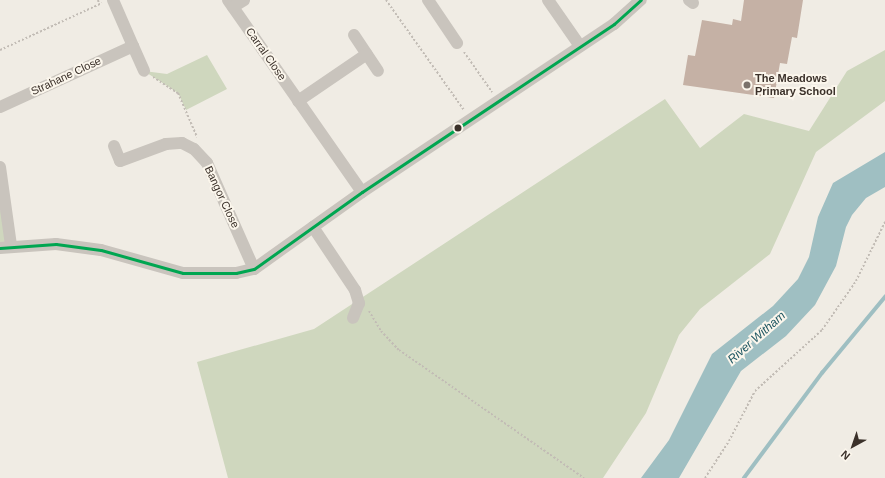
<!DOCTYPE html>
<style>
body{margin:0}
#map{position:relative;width:885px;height:478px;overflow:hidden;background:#f0ece4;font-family:Arial,sans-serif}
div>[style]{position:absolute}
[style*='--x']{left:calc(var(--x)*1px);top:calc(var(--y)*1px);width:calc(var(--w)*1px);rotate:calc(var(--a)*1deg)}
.green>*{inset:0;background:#cfd7be}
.water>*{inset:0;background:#9fbfc2}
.stream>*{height:3.5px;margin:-1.75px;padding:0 1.75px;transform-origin:1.75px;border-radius:1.75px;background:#9fbfc2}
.building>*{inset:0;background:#c5b1a5}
.path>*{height:2px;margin-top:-1px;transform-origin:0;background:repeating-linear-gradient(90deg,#c2bcb5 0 2px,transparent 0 4px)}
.minor>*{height:12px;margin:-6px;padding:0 6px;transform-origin:6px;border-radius:6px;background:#c9c4bd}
.bus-1>*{height:3px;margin:-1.5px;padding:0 1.5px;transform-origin:1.5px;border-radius:1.5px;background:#00a651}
.dots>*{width:11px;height:11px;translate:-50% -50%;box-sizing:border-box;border:2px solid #fbf6ec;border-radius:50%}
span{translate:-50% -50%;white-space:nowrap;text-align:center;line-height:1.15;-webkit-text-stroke:4px #fbf6ec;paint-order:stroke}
.street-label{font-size:11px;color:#3b312a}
.poi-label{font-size:11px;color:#3b312a;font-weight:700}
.left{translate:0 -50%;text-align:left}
.water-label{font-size:12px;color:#1c5560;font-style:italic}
.north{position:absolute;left:833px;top:426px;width:40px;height:40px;-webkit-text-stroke:3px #fbf6ec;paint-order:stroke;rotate:220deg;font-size:11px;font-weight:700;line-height:16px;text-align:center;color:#3b312a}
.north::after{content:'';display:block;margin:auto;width:14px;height:18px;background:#3b312a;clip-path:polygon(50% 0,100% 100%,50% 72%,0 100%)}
</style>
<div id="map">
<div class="green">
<div style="clip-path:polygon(885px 50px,885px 101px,816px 152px,770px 254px,700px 309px,679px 335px,646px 413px,603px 478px,228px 478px,197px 362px,314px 329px,665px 99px,700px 148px,744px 114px,809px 131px,847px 71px)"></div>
<div style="clip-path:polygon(207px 55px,227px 89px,186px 110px,178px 93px,144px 71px,167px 74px)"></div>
<div style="clip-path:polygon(8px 207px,11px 245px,0 248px,0 211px)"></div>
</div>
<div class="water">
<div style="clip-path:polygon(885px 152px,885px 187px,866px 198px,852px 215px,846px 227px,836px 266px,815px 305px,786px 336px,741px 371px,679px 478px,641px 478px,669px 440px,712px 354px,773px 306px,798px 279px,809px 257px,818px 217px,833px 183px)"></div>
</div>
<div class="stream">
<div style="--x:744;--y:478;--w:131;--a:-53.4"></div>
<div style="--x:822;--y:373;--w:99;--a:-50.3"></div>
</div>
<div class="building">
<div style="clip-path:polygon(744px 0,803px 0,797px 38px,792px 37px,787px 64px,780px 63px,774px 98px,683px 85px,688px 55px,695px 56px,702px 20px,732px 25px,733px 19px,741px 21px)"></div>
</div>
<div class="path">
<div style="--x:98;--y:0;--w:4;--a:76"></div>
<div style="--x:386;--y:0;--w:135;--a:54.7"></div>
<div style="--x:0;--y:50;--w:112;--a:-24.7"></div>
<div style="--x:464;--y:52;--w:49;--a:55"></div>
<div style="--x:153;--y:77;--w:30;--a:33"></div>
<div style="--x:178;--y:93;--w:48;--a:66.6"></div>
<div style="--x:369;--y:311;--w:23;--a:59"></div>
<div style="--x:381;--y:331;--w:26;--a:47"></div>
<div style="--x:399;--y:350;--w:225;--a:34.7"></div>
<div style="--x:705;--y:478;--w:44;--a:-57"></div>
<div style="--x:729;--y:441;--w:56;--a:-62.5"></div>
<div style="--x:755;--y:391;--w:91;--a:-42.3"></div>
<div style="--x:822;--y:330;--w:60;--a:-55.2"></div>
<div style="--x:856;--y:281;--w:66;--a:-63.8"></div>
</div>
<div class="minor">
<div style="--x:113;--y:0;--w:50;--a:66.5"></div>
<div style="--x:228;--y:0;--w:234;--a:55.1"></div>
<div style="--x:428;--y:0;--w:52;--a:56"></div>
<div style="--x:548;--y:0;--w:56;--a:55.2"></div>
<div style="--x:689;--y:0;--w:5;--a:37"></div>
<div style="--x:233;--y:7;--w:13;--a:-32"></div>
<div style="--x:354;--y:35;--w:43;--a:56.3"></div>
<div style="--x:298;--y:101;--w:83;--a:-34.3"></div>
<div style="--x:0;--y:107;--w:146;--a:-24.6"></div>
<div style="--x:133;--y:46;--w:27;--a:66"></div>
<div style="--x:114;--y:146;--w:16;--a:68"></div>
<div style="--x:120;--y:161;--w:49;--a:-20.3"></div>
<div style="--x:166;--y:144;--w:16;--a:-4"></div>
<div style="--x:182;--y:143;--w:13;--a:27"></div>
<div style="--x:194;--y:149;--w:19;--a:47"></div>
<div style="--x:207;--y:163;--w:116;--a:66.1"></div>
<div style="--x:0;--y:167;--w:79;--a:82"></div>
<div style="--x:313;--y:227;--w:76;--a:56.3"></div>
<div style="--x:355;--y:290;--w:14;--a:73"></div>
<div style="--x:359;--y:303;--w:16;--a:112"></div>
<div style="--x:0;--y:248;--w:56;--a:-4.1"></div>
<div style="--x:56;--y:244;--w:45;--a:7.6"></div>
<div style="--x:101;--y:250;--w:85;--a:15.7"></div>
<div style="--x:183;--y:273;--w:53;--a:0"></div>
<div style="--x:236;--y:273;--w:18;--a:-13"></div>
<div style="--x:254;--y:269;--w:133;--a:-35.5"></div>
<div style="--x:362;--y:192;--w:303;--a:-33.7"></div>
<div style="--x:614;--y:24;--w:36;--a:-42"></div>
</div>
<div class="bus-1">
<div style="--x:0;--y:248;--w:56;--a:-4.1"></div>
<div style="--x:56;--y:244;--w:45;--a:7.6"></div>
<div style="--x:101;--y:250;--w:85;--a:15.7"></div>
<div style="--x:183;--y:273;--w:53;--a:0"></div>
<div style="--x:236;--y:273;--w:18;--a:-13"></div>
<div style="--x:254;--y:269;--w:133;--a:-35.5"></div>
<div style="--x:362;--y:192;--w:303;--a:-33.7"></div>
<div style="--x:614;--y:24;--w:36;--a:-42"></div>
</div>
<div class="dots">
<div style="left:747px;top:85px;background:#7a726b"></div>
<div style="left:458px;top:128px;background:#3b312a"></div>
</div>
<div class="street-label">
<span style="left:266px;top:54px;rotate:55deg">Carral Close</span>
<span style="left:66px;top:76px;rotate:-25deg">Strahane Close</span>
<span style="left:222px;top:197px;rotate:65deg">Bangor Close</span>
</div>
<div class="poi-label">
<span class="left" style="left:755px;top:85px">The Meadows<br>Primary School</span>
</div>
<div class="water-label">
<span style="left:757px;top:338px;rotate:-41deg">River Witham</span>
</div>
<div class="north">N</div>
</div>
